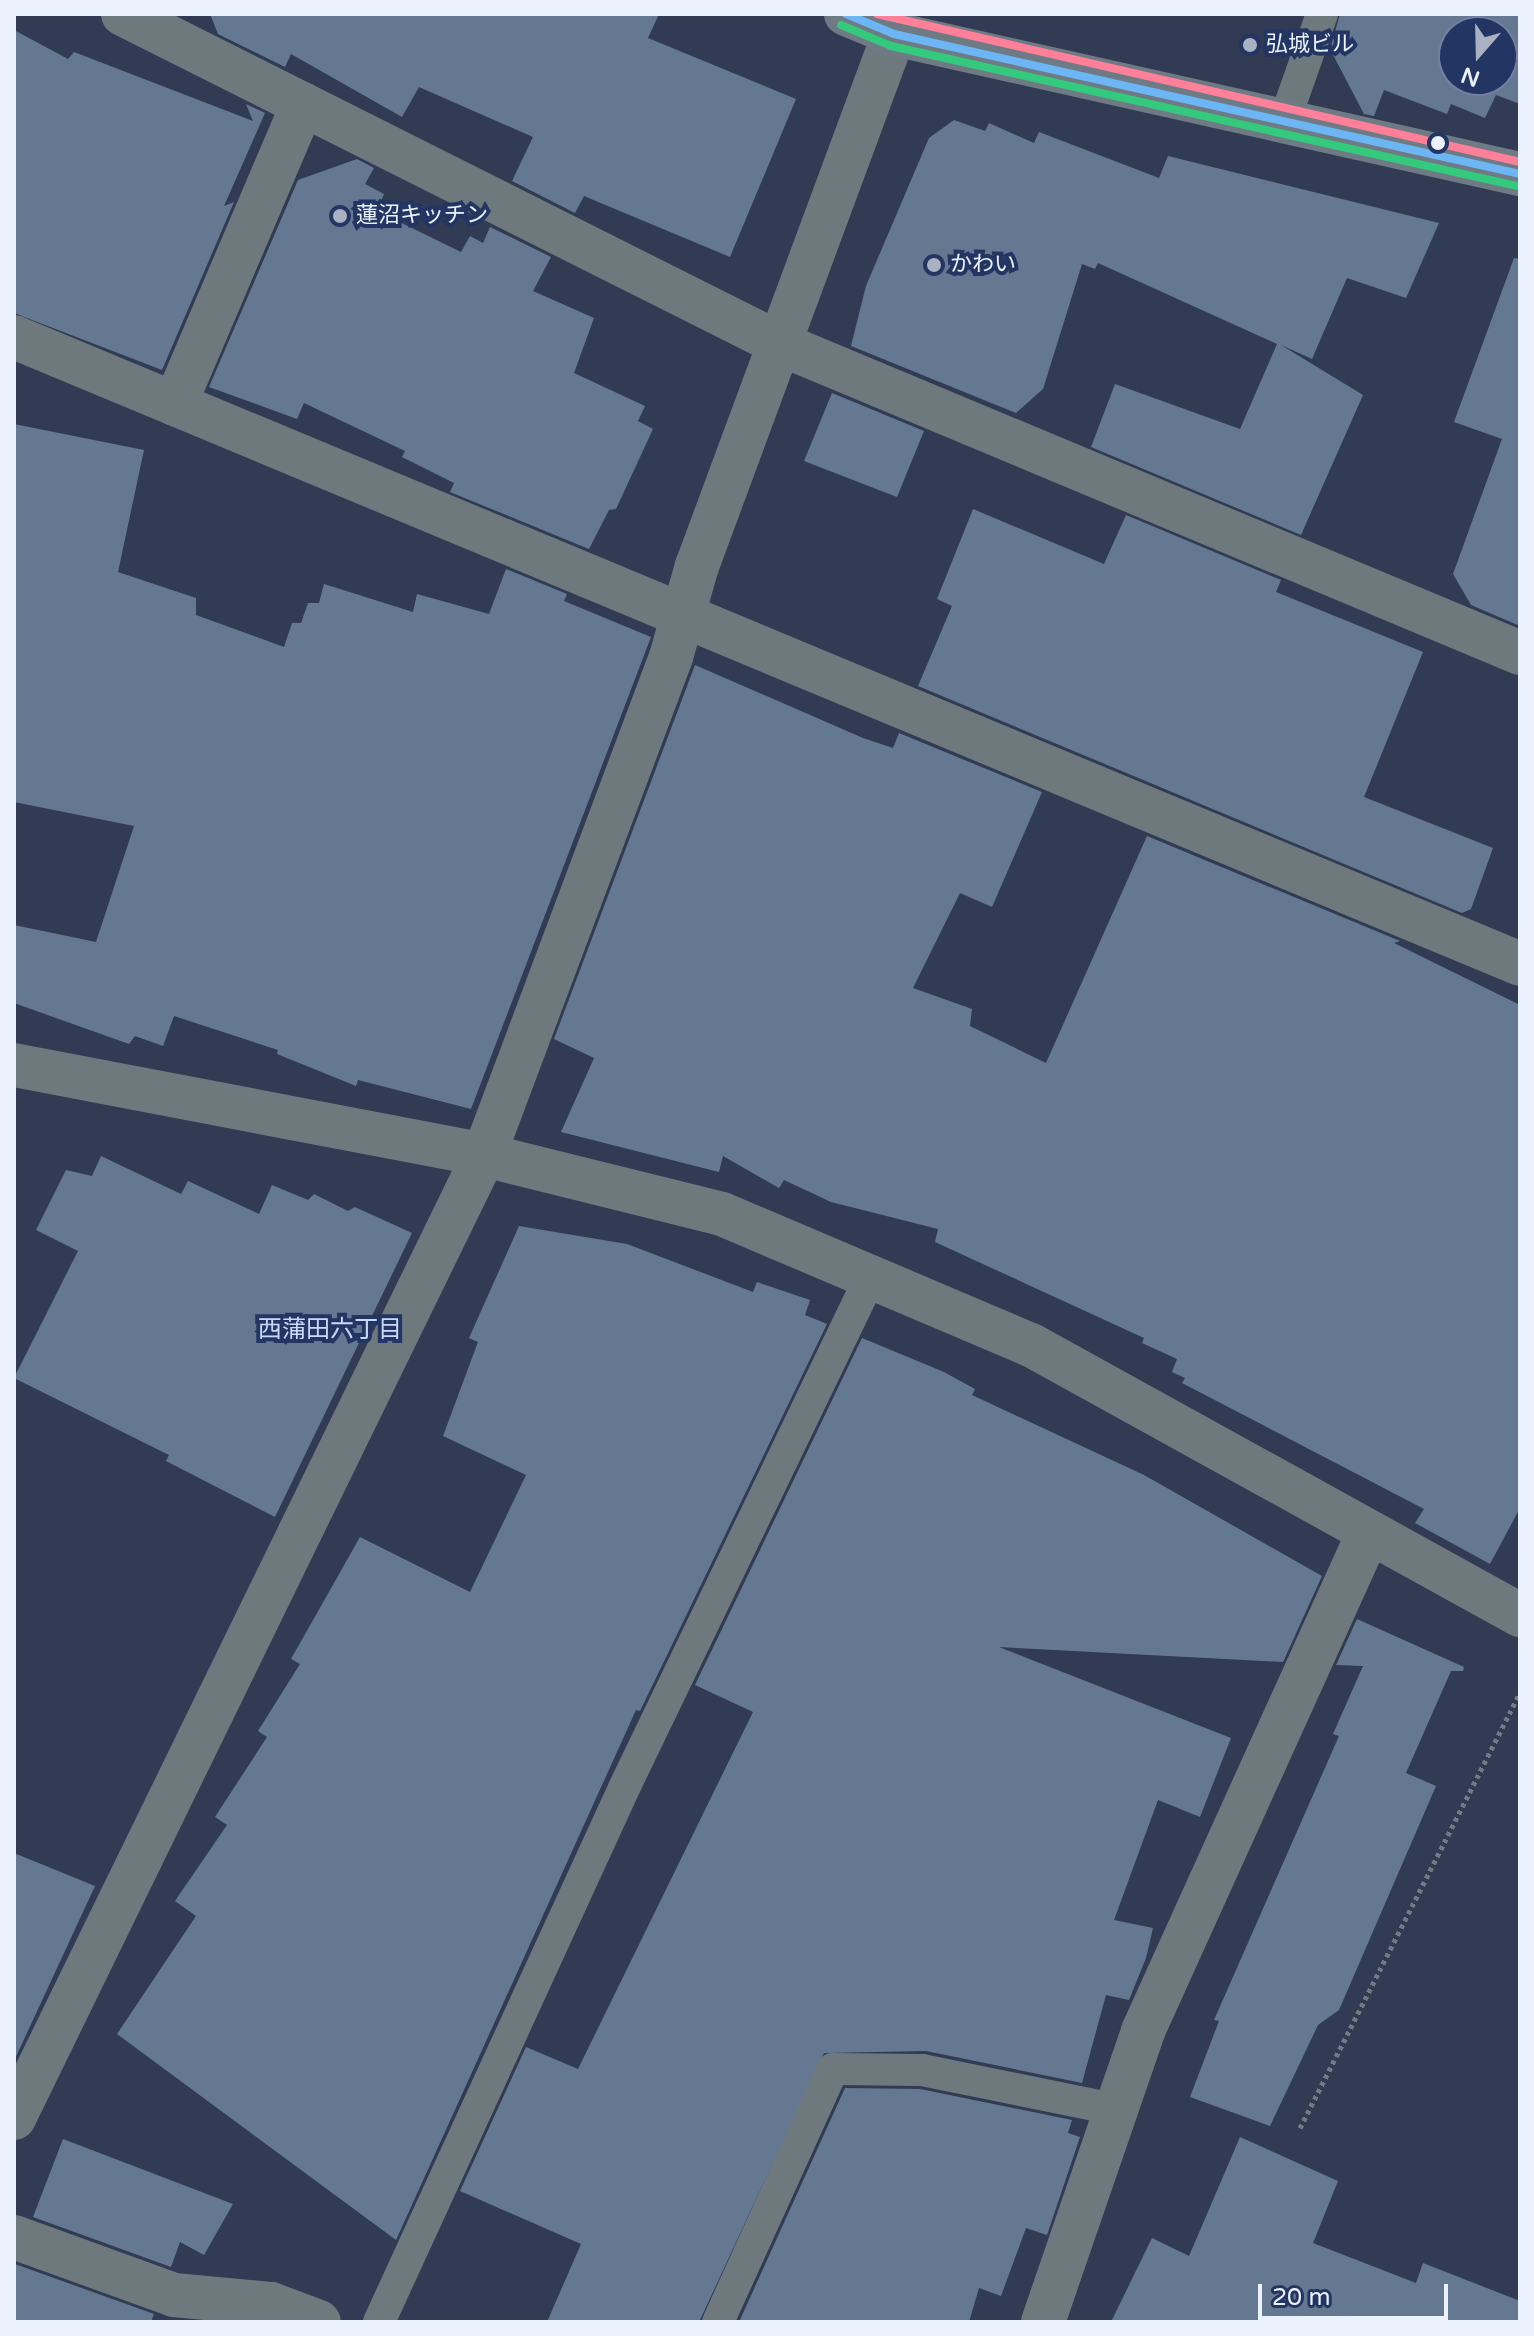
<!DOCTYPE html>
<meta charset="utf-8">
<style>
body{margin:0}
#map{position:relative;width:1534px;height:2336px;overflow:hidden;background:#323b54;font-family:"Varela Round","Noto Sans JP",sans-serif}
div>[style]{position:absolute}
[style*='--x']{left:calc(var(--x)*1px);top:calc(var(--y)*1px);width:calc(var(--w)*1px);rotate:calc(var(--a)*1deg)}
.building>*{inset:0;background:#647991}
.path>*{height:5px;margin-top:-2.5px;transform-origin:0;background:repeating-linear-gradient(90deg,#727b84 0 4px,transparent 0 8px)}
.service>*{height:32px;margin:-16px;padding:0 16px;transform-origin:16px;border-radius:16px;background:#6e797e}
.minor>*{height:44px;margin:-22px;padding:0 22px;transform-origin:22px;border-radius:22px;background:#6e797e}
.primary>*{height:44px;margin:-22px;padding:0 22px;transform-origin:22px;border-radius:22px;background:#6e7b85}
.bus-1>*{height:8px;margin:-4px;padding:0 4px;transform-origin:4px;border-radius:4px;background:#6db6f5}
.bus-2>*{height:8px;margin:-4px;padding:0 4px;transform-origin:4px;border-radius:4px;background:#33ca7d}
.bus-3>*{height:8px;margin:-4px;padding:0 4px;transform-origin:4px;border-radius:4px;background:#ff8098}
.dots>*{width:22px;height:22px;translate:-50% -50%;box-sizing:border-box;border:4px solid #233563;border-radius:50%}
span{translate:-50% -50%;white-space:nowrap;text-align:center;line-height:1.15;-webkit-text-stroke:8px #233563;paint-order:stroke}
.poi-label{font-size:22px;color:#ebf1fd}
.left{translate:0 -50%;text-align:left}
.neighbourhood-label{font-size:24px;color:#c9d9fb}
.frame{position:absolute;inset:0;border:16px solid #ebf1fd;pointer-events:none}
.north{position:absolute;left:1438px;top:16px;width:80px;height:80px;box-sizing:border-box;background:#233563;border:2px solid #7380a1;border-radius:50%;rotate:200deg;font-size:22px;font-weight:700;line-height:32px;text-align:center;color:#ebf1fd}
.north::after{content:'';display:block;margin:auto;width:28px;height:36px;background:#aab1c2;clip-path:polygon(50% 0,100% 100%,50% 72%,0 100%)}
.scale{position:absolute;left:1258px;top:2284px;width:190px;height:36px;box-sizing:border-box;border:4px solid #ebf1fd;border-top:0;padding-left:10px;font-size:24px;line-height:28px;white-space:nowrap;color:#ebf1fd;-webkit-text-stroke:6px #233563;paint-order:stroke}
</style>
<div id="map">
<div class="building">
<div style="clip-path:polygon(210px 14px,659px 14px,648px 38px,796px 99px,730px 257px,584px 196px,575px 213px,512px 181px,533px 137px,419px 87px,402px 117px,291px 54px,285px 67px,218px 34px)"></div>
<div style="clip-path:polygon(evenodd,1340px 14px,1520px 14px,1520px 104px,1496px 95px,1485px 118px,1451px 104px,1447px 114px,1384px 90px,1374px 116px,1364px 114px,1330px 49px,1340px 14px,1454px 32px,1502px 32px,1502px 80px,1454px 80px,1454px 32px)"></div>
<div style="clip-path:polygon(14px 30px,68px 59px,74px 52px,253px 121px,246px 104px,265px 113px,224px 206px,234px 202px,162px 370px,14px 313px)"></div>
<div style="clip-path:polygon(954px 120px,985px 131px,989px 123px,1034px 143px,1039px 132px,1159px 178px,1168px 156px,1439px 223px,1406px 298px,1347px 278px,1312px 359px,1281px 345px,1363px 395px,1301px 535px,1091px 447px,1115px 384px,1240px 429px,1277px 344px,1098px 263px,1095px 269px,1082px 264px,1043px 389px,1016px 413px,851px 346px,866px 286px,929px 138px)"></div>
<div style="clip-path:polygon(357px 159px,374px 168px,365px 184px,384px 194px,377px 211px,461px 252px,470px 236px,483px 243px,490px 227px,551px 257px,533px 291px,594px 318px,574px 373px,645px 406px,638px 421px,653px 429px,616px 509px,609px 510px,589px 549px,450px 492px,454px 483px,402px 457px,405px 451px,304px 403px,297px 419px,209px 387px,298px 180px)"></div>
<div style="clip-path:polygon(1514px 258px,1520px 259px,1520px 626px,1471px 605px,1453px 574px,1502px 439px,1454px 422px)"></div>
<div style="clip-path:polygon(832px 393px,924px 431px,897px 497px,804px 461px)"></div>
<div style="clip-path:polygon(14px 424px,144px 450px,118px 572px,196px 598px,196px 615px,284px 647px,292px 623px,301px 623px,308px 603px,319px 603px,324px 584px,413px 612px,417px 594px,489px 614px,506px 569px,567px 594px,564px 601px,651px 637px,471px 1109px,358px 1080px,356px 1086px,277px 1054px,278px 1050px,174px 1016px,163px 1046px,135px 1036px,129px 1044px,14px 1003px,14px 925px,96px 942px,134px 826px,14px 802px)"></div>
<div style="clip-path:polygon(973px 509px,1104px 564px,1126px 515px,1281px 580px,1276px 592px,1423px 652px,1364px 797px,1493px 848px,1471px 909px,1462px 913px,918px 686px,952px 606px,937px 599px)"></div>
<div style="clip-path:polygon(695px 665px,863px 738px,893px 748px,899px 733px,1042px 792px,992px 907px,960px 893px,913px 988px,972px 1009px,970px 1026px,1046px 1063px,1147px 836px,1400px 941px,1394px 943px,1520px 1005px,1520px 1508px,1490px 1564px,1415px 1523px,1424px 1509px,1182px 1383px,1185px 1378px,1172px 1372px,1177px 1359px,1142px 1343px,1144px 1338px,935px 1242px,938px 1229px,831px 1202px,784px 1180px,779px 1188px,723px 1156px,719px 1172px,561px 1132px,594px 1058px,554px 1039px)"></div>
<div style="clip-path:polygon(101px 1156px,181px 1194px,188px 1181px,259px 1214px,272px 1185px,308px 1200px,314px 1194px,348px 1211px,355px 1207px,412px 1233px,275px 1517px,166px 1461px,169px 1455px,14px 1378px,78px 1251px,36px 1230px,66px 1170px,92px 1176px)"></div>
<div style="clip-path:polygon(519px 1226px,627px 1244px,753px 1292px,757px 1282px,810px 1300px,805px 1315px,827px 1324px,640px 1711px,636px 1710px,396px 2240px,117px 2034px,196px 1916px,175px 1901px,227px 1825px,215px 1817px,267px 1737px,258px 1731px,300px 1664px,291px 1659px,360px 1537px,470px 1592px,526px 1475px,443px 1436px,478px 1342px,469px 1338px)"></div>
<div style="clip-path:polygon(862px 1338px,944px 1372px,975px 1389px,972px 1395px,1144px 1475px,1322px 1576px,1283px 1662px,999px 1647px,1231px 1738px,1200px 1817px,1158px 1800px,1114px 1920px,1153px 1928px,1146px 1958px,1129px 2000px,1106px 1995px,1082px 2083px,926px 2051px,824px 2053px,699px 2322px,547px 2322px,581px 2244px,460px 2191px,526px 2047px,578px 2069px,753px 1712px,695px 1685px)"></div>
<div style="clip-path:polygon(1357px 1619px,1464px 1667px,1463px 1671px,1451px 1671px,1406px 1773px,1436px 1786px,1339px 2010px,1318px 2025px,1270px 2126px,1190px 2097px,1219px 2021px,1214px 2020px,1339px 1736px,1333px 1734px,1363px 1666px,1336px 1665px)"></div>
<div style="clip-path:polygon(14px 1853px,95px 1886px,14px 2061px)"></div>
<div style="clip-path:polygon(845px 2088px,920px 2089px,1072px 2120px,1068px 2133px,1080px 2137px,1047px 2235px,1026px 2228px,1001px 2296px,979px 2288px,969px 2322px,739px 2322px)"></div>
<div style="clip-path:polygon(1240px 2137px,1338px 2181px,1313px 2243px,1416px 2283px,1423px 2263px,1520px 2301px,1520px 2322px,1111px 2322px,1152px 2238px,1189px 2256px)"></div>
<div style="clip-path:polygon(63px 2139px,233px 2204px,204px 2255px,180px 2242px,171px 2267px,33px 2217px)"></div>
<div style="clip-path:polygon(15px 2264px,154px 2314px,151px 2322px,14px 2322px)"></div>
</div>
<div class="path">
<div style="--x:1300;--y:2128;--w:488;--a:-63.2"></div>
</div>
<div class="service">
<div style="--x:1284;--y:122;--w:114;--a:-70.6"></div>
<div style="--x:379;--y:2322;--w:588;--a:-65.35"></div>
<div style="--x:624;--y:1788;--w:568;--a:-64.25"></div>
<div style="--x:718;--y:2322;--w:278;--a:-65.6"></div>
<div style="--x:833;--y:2069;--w:89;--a:0.6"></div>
<div style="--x:922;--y:2070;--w:200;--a:11.5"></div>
</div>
<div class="minor">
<div style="--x:123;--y:14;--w:733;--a:26.67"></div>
<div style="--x:778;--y:343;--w:804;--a:22.67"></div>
<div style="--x:14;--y:337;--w:1631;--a:22.6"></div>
<div style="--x:175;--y:404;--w:326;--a:-66.9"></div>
<div style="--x:14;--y:1065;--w:479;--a:10.8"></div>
<div style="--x:484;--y:1155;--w:245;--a:13.9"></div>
<div style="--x:722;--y:1214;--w:336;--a:23"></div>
<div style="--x:1031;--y:1345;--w:559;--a:28.91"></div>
<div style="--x:14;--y:2118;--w:1072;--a:-63.98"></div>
<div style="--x:484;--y:1155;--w:532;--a:-69.42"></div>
<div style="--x:671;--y:657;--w:95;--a:-74.1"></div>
<div style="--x:697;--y:566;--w:567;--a:-69.68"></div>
<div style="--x:14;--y:2237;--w:170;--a:19.9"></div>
<div style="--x:174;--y:2295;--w:97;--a:5.3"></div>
<div style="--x:271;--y:2304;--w:51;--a:20.6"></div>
<div style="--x:1043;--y:2322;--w:308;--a:-71"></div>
<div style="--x:1143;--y:2031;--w:546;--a:-65.64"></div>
</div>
<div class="primary">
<div style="--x:846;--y:14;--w:52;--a:22.6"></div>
<div style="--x:894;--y:34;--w:641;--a:12.61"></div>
</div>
<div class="bus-1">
<div style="--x:846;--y:14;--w:52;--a:22.6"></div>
<div style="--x:894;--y:34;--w:641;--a:12.61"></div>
</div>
<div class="bus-2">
<div style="--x:841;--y:25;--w:54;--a:22.8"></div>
<div style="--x:891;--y:46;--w:641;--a:12.61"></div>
</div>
<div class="bus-3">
<div style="--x:877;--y:14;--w:660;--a:12.96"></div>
</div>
<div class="dots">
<div style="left:1250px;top:45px;background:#aab1c2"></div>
<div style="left:1438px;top:143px;background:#ebf1fd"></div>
<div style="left:340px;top:216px;background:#aab1c2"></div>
<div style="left:934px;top:265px;background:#aab1c2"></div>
</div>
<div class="poi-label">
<span class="left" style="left:1266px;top:45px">弘城ビル</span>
<span class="left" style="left:356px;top:216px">蓮沼キッチン</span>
<span class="left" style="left:950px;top:265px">かわい</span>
</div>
<div class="neighbourhood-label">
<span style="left:330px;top:1330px">西蒲田六丁目</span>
</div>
<div class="frame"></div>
<div class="north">N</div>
<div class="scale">20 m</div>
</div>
